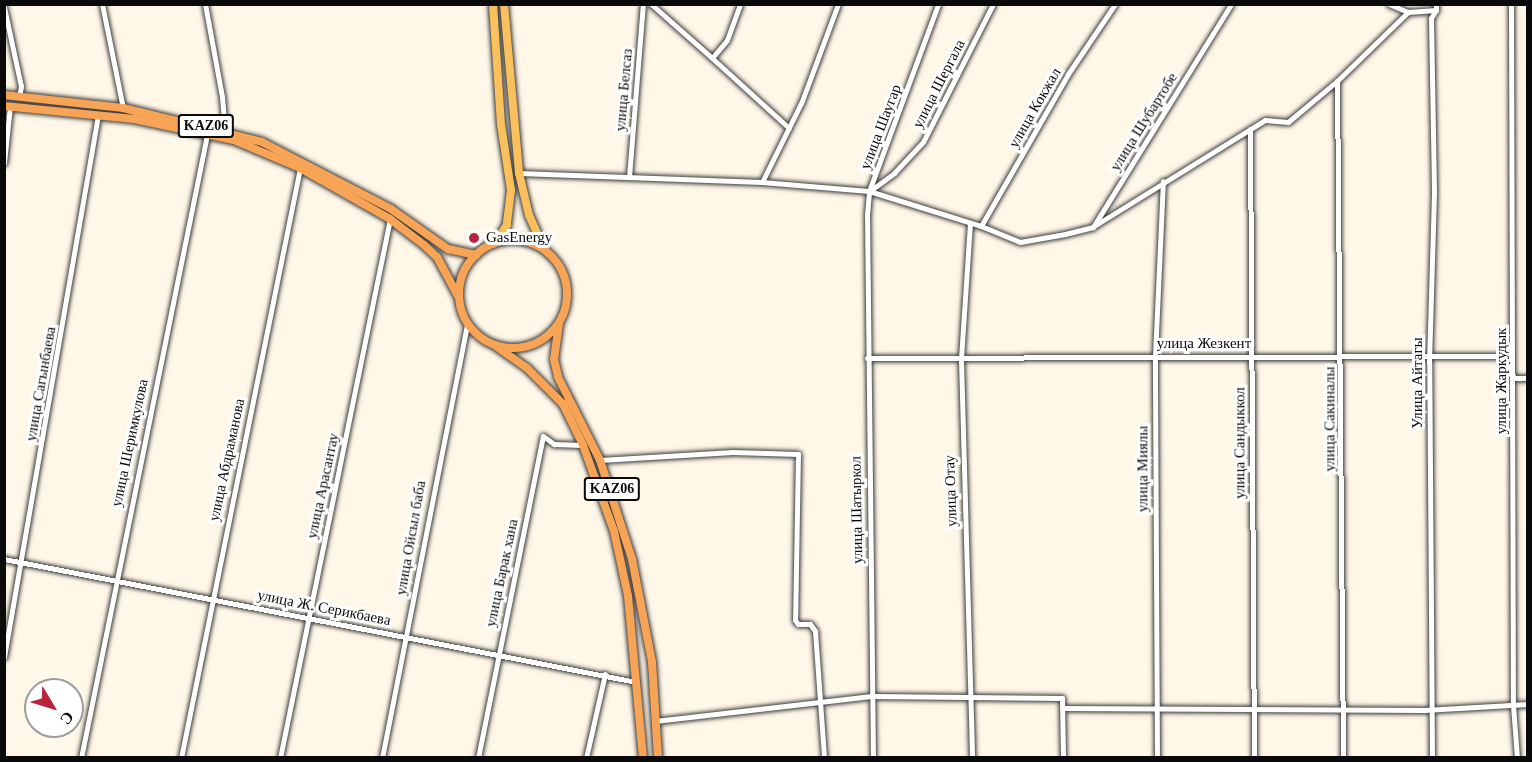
<!DOCTYPE html>
<meta charset="utf-8">
<style>
body{margin:0}
#map{position:relative;width:1532px;height:762px;overflow:hidden;background:#fff7e7;font-family:Georgia,serif}
div>[style]{position:absolute}
[style*='--x']{left:calc(var(--x)*1px);top:calc(var(--y)*1px);width:calc(var(--w)*1px);rotate:calc(var(--a)*1deg)}
.roads{filter:drop-shadow(0 0 2px #3d3d3d) drop-shadow(0 0 2px #3d3d3d)}
.minor>*{height:5px;margin:-2.5px;padding:0 2.5px;transform-origin:2.5px;border-radius:2.5px;background:#fff}
.primary>*{height:8px;margin:-4px;padding:0 4px;transform-origin:4px;border-radius:4px;background:#f9c05d}
.trunk>*{height:8px;margin:-4px;padding:0 4px;transform-origin:4px;border-radius:4px;background:#f7a456}
.trunk>.ring{margin:-4px;padding:0;box-sizing:content-box;background:none;border:8px solid #f7a456;border-radius:50%}
.dots>*{width:16px;height:16px;translate:-50% -50%;box-sizing:border-box;border:3px solid #fff;border-radius:50%}
span{translate:-50% -50%;white-space:nowrap;text-align:center;line-height:1.15;-webkit-text-stroke:6px #fff;paint-order:stroke}
.shield-label span{padding:2px 4px;background:#fff;border:2px solid;border-radius:4px;-webkit-text-stroke-width:0}
.shield-label{font-size:14px;color:#0a0a0a;font-weight:700}
.street-label{font-size:15px;color:#0a0a0a}
.poi-label{font-size:15px;color:#0a0a0a}
.left{translate:0 -50%;text-align:left}
.frame{position:absolute;inset:0;border:6px solid #0a0a0a;pointer-events:none}
.north{position:absolute;left:24px;top:678px;width:60px;height:60px;box-sizing:border-box;background:#fff;border:2px solid #9d9d9d;border-radius:50%;rotate:128deg;font-size:16px;font-weight:700;line-height:24px;text-align:center;color:#0a0a0a}
.north::after{content:'';display:block;margin:auto;width:21px;height:27px;background:#b9233c;clip-path:polygon(50% 0,100% 100%,50% 72%,0 100%)}
</style>
<div id="map">
<div class="roads">
<div class="minor">
<div style="--x:102;--y:4;--w:106;--a:78.6"></div>
<div style="--x:205;--y:4;--w:95;--a:79.6"></div>
<div style="--x:222;--y:97;--w:33;--a:85"></div>
<div style="--x:651;--y:4;--w:81;--a:41.5"></div>
<div style="--x:712;--y:58;--w:23;--a:-50"></div>
<div style="--x:727;--y:40;--w:38;--a:-70"></div>
<div style="--x:1389;--y:4;--w:21;--a:23"></div>
<div style="--x:1408;--y:12;--w:28;--a:-4"></div>
<div style="--x:1436;--y:10;--w:6;--a:-90"></div>
<div style="--x:1511;--y:4;--w:701;--a:89.84"></div>
<div style="--x:1513;--y:705;--w:53;--a:85.7"></div>
<div style="--x:4;--y:7;--w:81;--a:77.9"></div>
<div style="--x:21;--y:86;--w:11;--a:100"></div>
<div style="--x:712;--y:58;--w:104;--a:42.3"></div>
<div style="--x:1337;--y:81;--w:677;--a:89.49"></div>
<div style="--x:1250;--y:129;--w:629;--a:89.64"></div>
<div style="--x:4;--y:163;--w:57;--a:-84"></div>
<div style="--x:519;--y:173;--w:243;--a:2.1"></div>
<div style="--x:762;--y:182;--w:107;--a:4.8"></div>
<div style="--x:869;--y:191;--w:117;--a:17.4"></div>
<div style="--x:981;--y:226;--w:42;--a:22.3"></div>
<div style="--x:1020;--y:242;--w:46;--a:-10.1"></div>
<div style="--x:1065;--y:234;--w:29;--a:-14"></div>
<div style="--x:1093;--y:227;--w:262;--a:-58.2"></div>
<div style="--x:629;--y:177;--w:174;--a:-85.4"></div>
<div style="--x:762;--y:182;--w:90;--a:-63.7"></div>
<div style="--x:802;--y:101;--w:103;--a:-69.6"></div>
<div style="--x:871;--y:190;--w:29;--a:-36"></div>
<div style="--x:894;--y:173;--w:42;--a:-46.9"></div>
<div style="--x:923;--y:142;--w:155;--a:-63.1"></div>
<div style="--x:970;--y:223;--w:137;--a:93.8"></div>
<div style="--x:961;--y:360;--w:398;--a:88.4"></div>
<div style="--x:981;--y:226;--w:175;--a:-60.2"></div>
<div style="--x:1068;--y:74;--w:84;--a:-56.1"></div>
<div style="--x:1094;--y:226;--w:201;--a:-31.8"></div>
<div style="--x:1265;--y:120;--w:23;--a:5"></div>
<div style="--x:1288;--y:122;--w:64;--a:-39.9"></div>
<div style="--x:1337;--y:81;--w:99;--a:-44.2"></div>
<div style="--x:867;--y:358;--w:635;--a:-0.18"></div>
<div style="--x:1502;--y:356;--w:25;--a:61"></div>
<div style="--x:1514;--y:378;--w:14;--a:0"></div>
<div style="--x:600;--y:460;--w:133;--a:-3.4"></div>
<div style="--x:733;--y:452;--w:65;--a:1.8"></div>
<div style="--x:798;--y:454;--w:166;--a:91"></div>
<div style="--x:795;--y:620;--w:5;--a:53"></div>
<div style="--x:798;--y:624;--w:12;--a:0"></div>
<div style="--x:810;--y:624;--w:9;--a:54"></div>
<div style="--x:815;--y:631;--w:127;--a:85.9"></div>
<div style="--x:4;--y:559;--w:644;--a:11.01"></div>
<div style="--x:4;--y:657;--w:550;--a:-80.16"></div>
<div style="--x:1062;--y:708;--w:362;--a:0.3"></div>
<div style="--x:1424;--y:710;--w:104;--a:-3.3"></div>
<div style="--x:655;--y:721;--w:218;--a:-6.6"></div>
<div style="--x:872;--y:696;--w:190;--a:0.6"></div>
<div style="--x:1062;--y:698;--w:60;--a:89"></div>
<div style="--x:81;--y:758;--w:636;--a:-78.57"></div>
<div style="--x:181;--y:758;--w:602;--a:-78.6"></div>
<div style="--x:280;--y:758;--w:550;--a:-78.47"></div>
<div style="--x:382;--y:758;--w:442;--a:-78.9"></div>
<div style="--x:478;--y:758;--w:328;--a:-78.6"></div>
<div style="--x:543;--y:436;--w:14;--a:36"></div>
<div style="--x:554;--y:444;--w:29;--a:2"></div>
<div style="--x:586;--y:758;--w:86;--a:-77.3"></div>
<div style="--x:873;--y:758;--w:543;--a:-90.63"></div>
<div style="--x:867;--y:215;--w:24;--a:-85"></div>
<div style="--x:869;--y:191;--w:199;--a:-69.7"></div>
<div style="--x:1157;--y:758;--w:402;--a:-90.3"></div>
<div style="--x:1155;--y:356;--w:175;--a:-87.4"></div>
<div style="--x:1432;--y:758;--w:396;--a:-90.4"></div>
<div style="--x:1429;--y:362;--w:172;--a:-88.3"></div>
<div style="--x:1434;--y:190;--w:172;--a:-91"></div>
<div style="--x:1431;--y:18;--w:9;--a:-58"></div>
</div>
<div class="primary">
<div style="--x:493;--y:4;--w:120;--a:86.2"></div>
<div style="--x:501;--y:124;--w:67;--a:81.4"></div>
<div style="--x:511;--y:190;--w:35;--a:97"></div>
<div style="--x:507;--y:225;--w:22;--a:124"></div>
<div style="--x:504;--y:4;--w:170;--a:84.9"></div>
<div style="--x:519;--y:173;--w:43;--a:76.6"></div>
<div style="--x:529;--y:215;--w:37;--a:66"></div>
</div>
<div class="trunk">
<div style="--x:4;--y:95;--w:120;--a:6.2"></div>
<div style="--x:123;--y:108;--w:143;--a:13.7"></div>
<div style="--x:262;--y:142;--w:145;--a:27.4"></div>
<div style="--x:391;--y:209;--w:70;--a:35.1"></div>
<div style="--x:448;--y:249;--w:29;--a:12"></div>
<div style="--x:4;--y:106;--w:131;--a:5.7"></div>
<div style="--x:134;--y:119;--w:102;--a:11.9"></div>
<div style="--x:234;--y:140;--w:72;--a:23"></div>
<div style="--x:300;--y:168;--w:103;--a:29.5"></div>
<div style="--x:390;--y:219;--w:43;--a:37.4"></div>
<div style="--x:424;--y:245;--w:18;--a:43"></div>
<div style="--x:437;--y:257;--w:44;--a:61.7"></div>
<div class="ring" style="left:459px;top:240px;width:100px;height:100px"></div>
<div style="--x:559;--y:324;--w:35;--a:98"></div>
<div style="--x:554;--y:359;--w:18;--a:77"></div>
<div style="--x:558;--y:377;--w:93;--a:63.2"></div>
<div style="--x:600;--y:460;--w:104;--a:72.1"></div>
<div style="--x:632;--y:559;--w:105;--a:79"></div>
<div style="--x:652;--y:662;--w:96;--a:86.4"></div>
<div style="--x:497;--y:347;--w:37;--a:35"></div>
<div style="--x:527;--y:368;--w:51;--a:45"></div>
<div style="--x:563;--y:404;--w:46;--a:64"></div>
<div style="--x:583;--y:445;--w:91;--a:70.2"></div>
<div style="--x:614;--y:531;--w:66;--a:77.8"></div>
<div style="--x:628;--y:596;--w:163;--a:84.7"></div>
</div>
</div>
<div class="dots">
<div style="left:474px;top:238px;background:#b9233c"></div>
</div>
<div class="shield-label">
<span style="left:206px;top:126px">KАZ06</span>
<span style="left:612px;top:489px">KАZ06</span>
</div>
<div class="street-label">
<span style="left:939px;top:84px;rotate:-63deg">улица Шергала</span>
<span style="left:624px;top:90px;rotate:-85deg">улица Белсаз</span>
<span style="left:1035px;top:108px;rotate:-60deg">улица Кокжал</span>
<span style="left:1144px;top:122px;rotate:-58deg">улица Шубартобе</span>
<span style="left:881px;top:127px;rotate:-69deg">улица Шаугар</span>
<span style="left:1204px;top:344px">улица Жезкент</span>
<span style="left:1502px;top:381px;rotate:-90deg">улица Жаркудык</span>
<span style="left:1418px;top:383px;rotate:-90deg">Улица Айтагы</span>
<span style="left:41px;top:384px;rotate:-80deg">улица Сагынбаева</span>
<span style="left:1330px;top:419px;rotate:-90deg">улица Сакиналы</span>
<span style="left:130px;top:443px;rotate:-78deg">улица Шеримкулова</span>
<span style="left:1240px;top:443px;rotate:-90deg">улица Сандыккол</span>
<span style="left:227px;top:460px;rotate:-78deg">улица Абдраманова</span>
<span style="left:1143px;top:469px;rotate:-90deg">улица Миялы</span>
<span style="left:323px;top:486px;rotate:-78deg">улица Арасантау</span>
<span style="left:951px;top:491px;rotate:-92deg">улица Отау</span>
<span style="left:857px;top:510px;rotate:-91deg">улица Шатыркол</span>
<span style="left:411px;top:538px;rotate:-80deg">улица Ойсыл баба</span>
<span style="left:502px;top:573px;rotate:-78deg">улица Барак хана</span>
<span style="left:324px;top:608px;rotate:11deg">улица Ж. Серикбаева</span>
</div>
<div class="poi-label">
<span class="left" style="left:486px;top:238px">GasEnergy</span>
</div>
<div class="frame"></div>
<div class="north">С</div>
</div>
